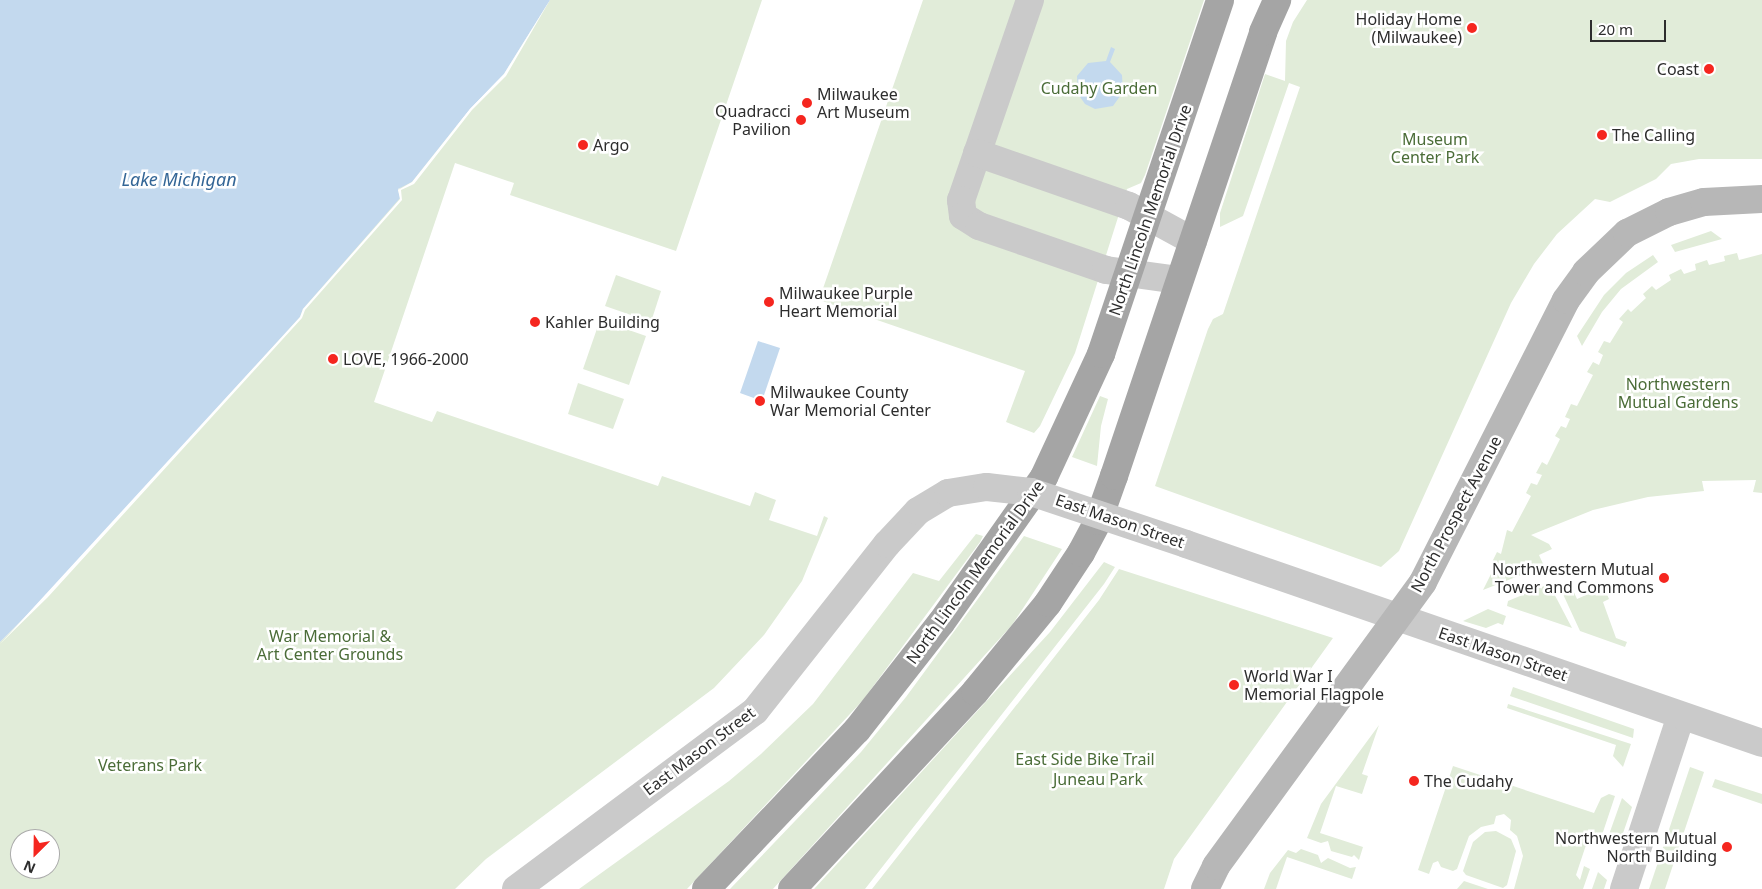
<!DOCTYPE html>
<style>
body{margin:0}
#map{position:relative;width:1762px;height:889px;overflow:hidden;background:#fff;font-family:"Noto Sans",sans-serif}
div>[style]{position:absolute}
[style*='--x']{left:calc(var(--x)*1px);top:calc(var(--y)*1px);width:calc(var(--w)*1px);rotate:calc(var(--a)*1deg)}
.green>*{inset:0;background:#e1ecd9}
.water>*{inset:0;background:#c3d9ee}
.pier>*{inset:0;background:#fff}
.minor>*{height:28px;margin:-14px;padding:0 14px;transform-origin:14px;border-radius:14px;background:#cacaca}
.tertiary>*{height:28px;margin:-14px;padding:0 14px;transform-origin:14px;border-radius:14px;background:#cacaca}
.secondary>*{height:28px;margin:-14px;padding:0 14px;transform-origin:14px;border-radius:14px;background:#b7b7b7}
.primary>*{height:28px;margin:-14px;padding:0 14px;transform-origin:14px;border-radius:14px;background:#a5a5a5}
.tertiary-bridge>*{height:28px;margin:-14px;padding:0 14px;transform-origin:14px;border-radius:14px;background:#cacaca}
.dots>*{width:14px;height:14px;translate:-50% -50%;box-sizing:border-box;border:2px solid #fff;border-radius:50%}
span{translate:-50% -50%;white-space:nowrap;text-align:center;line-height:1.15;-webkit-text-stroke:5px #fff;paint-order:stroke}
.poi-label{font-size:16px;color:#2d2d2d}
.right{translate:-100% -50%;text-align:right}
.left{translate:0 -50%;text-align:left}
.park-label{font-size:16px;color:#4a6c37}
.street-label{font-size:16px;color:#2d2d2d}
.water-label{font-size:18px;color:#346696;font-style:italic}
.north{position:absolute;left:10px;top:829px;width:50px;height:50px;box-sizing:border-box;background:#fff;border:1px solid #ababab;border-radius:50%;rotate:203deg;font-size:14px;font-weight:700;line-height:20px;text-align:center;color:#2d2d2d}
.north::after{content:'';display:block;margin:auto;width:18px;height:22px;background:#f5261f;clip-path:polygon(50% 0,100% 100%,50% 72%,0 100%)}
.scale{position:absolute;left:1590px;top:20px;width:76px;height:22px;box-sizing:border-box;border:2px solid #2d2d2d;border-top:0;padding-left:6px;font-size:15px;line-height:18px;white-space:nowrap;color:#2d2d2d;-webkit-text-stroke:4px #fff;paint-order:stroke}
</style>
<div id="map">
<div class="green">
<div style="clip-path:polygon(evenodd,550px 0,762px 0,676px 251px,510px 195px,514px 183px,455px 163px,374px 402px,432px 422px,437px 411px,658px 486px,662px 476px,750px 506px,755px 492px,776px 500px,769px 520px,817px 536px,824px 516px,828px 518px,802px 581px,764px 635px,714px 688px,486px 859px,455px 889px,0 889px,0 642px,47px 595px,303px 309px,398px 190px,504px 74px,550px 0,20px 839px,50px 839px,50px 869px,20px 869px,20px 839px)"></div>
<div style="clip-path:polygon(923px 0,1204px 0,1145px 175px,1141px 183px,1127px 189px,1075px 353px,1040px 426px,1034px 433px,1006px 422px,1025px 371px,819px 300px)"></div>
<div style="clip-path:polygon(1307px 0,1762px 0,1762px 159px,1699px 159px,1671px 164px,1656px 179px,1610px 202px,1595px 199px,1557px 234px,1534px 264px,1511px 303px,1399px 551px,1381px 567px,1155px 486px,1208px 329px,1213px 319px,1223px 314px,1300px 87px,1289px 83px,1243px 216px,1220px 227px,1220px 213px,1265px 74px,1285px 81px,1286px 41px,1293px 22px)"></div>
<div style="clip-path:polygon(1711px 231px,1722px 239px,1675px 252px,1671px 245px)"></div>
<div style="clip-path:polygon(1737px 253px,1739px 260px,1762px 254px,1762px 493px,1753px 492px,1756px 480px,1702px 481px,1704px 491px,1648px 497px,1593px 510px,1531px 535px,1549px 544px,1552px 549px,1539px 555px,1544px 566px,1483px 590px,1496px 564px,1492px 562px,1497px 552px,1501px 554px,1507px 530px,1512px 532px,1531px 496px,1526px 493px,1531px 483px,1537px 485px,1542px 475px,1536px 473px,1542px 462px,1547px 465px,1560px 439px,1555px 436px,1561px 426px,1566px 428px,1570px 419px,1565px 417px,1571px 404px,1577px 406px,1593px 375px,1587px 372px,1593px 362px,1599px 365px,1603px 355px,1598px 352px,1604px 341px,1610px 343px,1623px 322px,1619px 319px,1628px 309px,1631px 312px,1646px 298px,1643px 294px,1652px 286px,1656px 290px,1671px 280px,1669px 275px,1681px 269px,1684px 274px,1696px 270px,1695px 264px,1707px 260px,1709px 265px,1725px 261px,1724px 256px)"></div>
<div style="clip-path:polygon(1653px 255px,1658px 262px,1621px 289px,1602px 312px,1582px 346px,1577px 336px,1604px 295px,1626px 273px)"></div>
<div style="clip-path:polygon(616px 275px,661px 291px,651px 322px,605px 306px)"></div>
<div style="clip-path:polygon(600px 320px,646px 336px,629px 385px,583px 369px)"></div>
<div style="clip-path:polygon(578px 383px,624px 399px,613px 429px,568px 414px)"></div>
<div style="clip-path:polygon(1100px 396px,1108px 399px,1101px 426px,1097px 466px,1072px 457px)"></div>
<div style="clip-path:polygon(976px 534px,983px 536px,980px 542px,863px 700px,687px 889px,579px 889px,729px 781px,761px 754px,813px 704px,913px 573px,939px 581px)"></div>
<div style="clip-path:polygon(1024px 536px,1062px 549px,1012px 625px,773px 889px,730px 889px,861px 752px,906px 697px)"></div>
<div style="clip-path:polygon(1104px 562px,1115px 567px,1104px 584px,865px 889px,814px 889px,1050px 632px)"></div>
<div style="clip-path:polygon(1119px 569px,1333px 638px,1174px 859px,1164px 889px,872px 889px,1099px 600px)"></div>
<div style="clip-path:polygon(1549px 584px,1572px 628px,1507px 606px,1508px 601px)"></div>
<div style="clip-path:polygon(1604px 587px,1609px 599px,1603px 602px,1616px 638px,1627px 642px,1625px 647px,1580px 631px,1562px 592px,1572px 588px,1577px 599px)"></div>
<div style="clip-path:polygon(1488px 609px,1506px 616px,1503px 625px,1498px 623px,1486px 628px,1463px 621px)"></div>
<div style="clip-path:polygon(1513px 687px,1634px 729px,1633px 738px,1510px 696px)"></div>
<div style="clip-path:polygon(1508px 704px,1631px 744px,1623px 767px,1613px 756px,1616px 745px,1507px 708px)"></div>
<div style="clip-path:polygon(1379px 725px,1362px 774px,1368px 776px,1362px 794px,1336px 786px,1320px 833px,1363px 847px,1359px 860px,1354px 855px,1352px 857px,1331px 851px,1328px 841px,1321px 843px,1307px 838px,1321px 804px)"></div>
<div style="clip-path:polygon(1453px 766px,1594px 813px,1601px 798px,1609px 794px,1615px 796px,1600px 841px,1593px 839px,1595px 834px,1590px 833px,1576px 875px,1580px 880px,1584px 866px,1590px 869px,1583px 889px,1514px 889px,1523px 856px,1517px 836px,1510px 830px,1511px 820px,1504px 814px,1496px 816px,1494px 824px,1481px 827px,1469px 836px,1457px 869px,1453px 871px,1441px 867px,1438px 861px,1433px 863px,1429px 874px,1418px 870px)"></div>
<div style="clip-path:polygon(1690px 767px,1704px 772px,1665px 889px,1649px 889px)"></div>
<div style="clip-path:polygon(1715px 779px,1762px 794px,1762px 804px,1712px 787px)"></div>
<div style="clip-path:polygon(1622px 798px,1632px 807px,1620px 842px,1606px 843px)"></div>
<div style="clip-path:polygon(1496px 831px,1511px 839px,1516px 851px,1507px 885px,1503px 888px,1466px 875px,1463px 871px,1473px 842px,1485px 832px)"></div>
<div style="clip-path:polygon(1301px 849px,1318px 855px,1321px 863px,1328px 858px,1350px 868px,1356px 867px,1352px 879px,1287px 857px,1276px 889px,1264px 889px,1270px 873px,1288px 850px,1296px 853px)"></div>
<div style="clip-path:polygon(1598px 872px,1607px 880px,1604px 889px,1592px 889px)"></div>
<div style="clip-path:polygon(1464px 881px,1488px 889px,1457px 889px)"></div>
</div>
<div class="water">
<div style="clip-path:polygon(0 0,550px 0,504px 74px,470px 109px,412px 182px,398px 189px,400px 198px,303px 309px,300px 317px,47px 595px,0 642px)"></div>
<div style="clip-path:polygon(1111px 47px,1115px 49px,1110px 62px,1122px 75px,1123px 92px,1113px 106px,1095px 109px,1085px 104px,1078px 94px,1077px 76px,1088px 63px,1106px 61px)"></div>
<div style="clip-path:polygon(758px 341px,780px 348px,762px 401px,740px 393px)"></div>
</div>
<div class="pier">
<div style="clip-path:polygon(550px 0,506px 76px,472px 110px,414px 184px,401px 190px,402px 200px,305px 310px,302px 318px,48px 597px,0 644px,300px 317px,303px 309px,400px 199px,398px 190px,412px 182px,470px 109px,504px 74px)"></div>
</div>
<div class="minor">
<div style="--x:1030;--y:0;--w:212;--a:109"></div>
<div style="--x:961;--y:200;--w:16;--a:83"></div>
<div style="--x:963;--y:216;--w:19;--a:32"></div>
<div style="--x:979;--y:226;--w:134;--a:19.1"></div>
<div style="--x:1106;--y:270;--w:74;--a:7.8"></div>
<div style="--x:977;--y:153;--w:161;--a:19.2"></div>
<div style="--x:1129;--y:206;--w:73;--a:28.7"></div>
<div style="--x:1624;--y:889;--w:182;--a:-71.8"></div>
</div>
<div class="tertiary">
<div style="--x:1186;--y:544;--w:609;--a:19.06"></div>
<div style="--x:516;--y:889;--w:298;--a:-36.7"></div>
<div style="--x:755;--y:711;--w:213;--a:-51.7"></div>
<div style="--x:887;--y:544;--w:45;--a:-46.8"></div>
<div style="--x:918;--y:511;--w:35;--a:-31"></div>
<div style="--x:948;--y:493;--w:39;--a:-9"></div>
</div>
<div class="secondary">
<div style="--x:1205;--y:889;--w:25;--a:-64"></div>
<div style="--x:1216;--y:866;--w:351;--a:-53.9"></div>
<div style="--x:1423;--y:582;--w:316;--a:-63.1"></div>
<div style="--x:1566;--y:300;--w:34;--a:-54"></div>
<div style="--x:1586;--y:272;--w:57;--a:-43.6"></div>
<div style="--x:1627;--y:233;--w:47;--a:-26.6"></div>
<div style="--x:1669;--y:212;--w:36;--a:-16"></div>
<div style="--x:1704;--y:202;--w:58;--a:-3"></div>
</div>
<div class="primary">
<div style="--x:706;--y:889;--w:219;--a:-46.5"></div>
<div style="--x:857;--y:730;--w:136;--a:-51.9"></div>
<div style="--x:941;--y:623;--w:179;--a:-54.8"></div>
<div style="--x:1044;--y:477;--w:136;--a:-65.1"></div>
<div style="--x:1101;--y:354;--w:373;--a:-71.4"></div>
<div style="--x:792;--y:889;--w:269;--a:-47.1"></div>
<div style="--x:975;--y:692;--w:115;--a:-50.6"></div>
<div style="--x:1048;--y:603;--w:60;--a:-56.6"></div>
<div style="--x:1081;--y:553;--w:36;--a:-62"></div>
<div style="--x:1098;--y:521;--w:48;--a:-70.4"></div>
<div style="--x:1114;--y:476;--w:468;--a:-71.4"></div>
<div style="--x:1263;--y:32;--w:35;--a:-66"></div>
</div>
<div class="tertiary-bridge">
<div style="--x:987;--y:487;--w:44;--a:6.5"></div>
<div style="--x:1031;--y:492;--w:163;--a:18.5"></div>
</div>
<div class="dots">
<div style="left:1472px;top:28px;background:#f5261f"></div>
<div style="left:1709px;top:69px;background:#f5261f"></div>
<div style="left:807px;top:103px;background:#f5261f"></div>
<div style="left:801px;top:120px;background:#f5261f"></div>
<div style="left:1602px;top:135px;background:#f5261f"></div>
<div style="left:583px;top:145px;background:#f5261f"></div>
<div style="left:769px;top:302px;background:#f5261f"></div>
<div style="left:535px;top:322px;background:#f5261f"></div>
<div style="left:333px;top:359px;background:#f5261f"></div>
<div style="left:760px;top:401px;background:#f5261f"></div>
<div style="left:1664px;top:578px;background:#f5261f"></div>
<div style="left:1234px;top:685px;background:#f5261f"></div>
<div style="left:1414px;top:781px;background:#f5261f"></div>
<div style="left:1727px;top:847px;background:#f5261f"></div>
</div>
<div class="poi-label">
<span class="right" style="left:1462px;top:28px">Holiday Home<br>(Milwaukee)</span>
<span class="right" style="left:1699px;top:69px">Coast</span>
<span class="left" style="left:817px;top:103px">Milwaukee<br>Art Museum</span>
<span class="right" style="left:791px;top:120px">Quadracci<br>Pavilion</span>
<span class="left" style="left:1612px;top:135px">The Calling</span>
<span class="left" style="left:593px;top:145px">Argo</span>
<span class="left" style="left:779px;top:302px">Milwaukee Purple<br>Heart Memorial</span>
<span class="left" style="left:545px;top:322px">Kahler Building</span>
<span class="left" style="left:343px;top:359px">LOVE, 1966-2000</span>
<span class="left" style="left:770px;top:401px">Milwaukee County<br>War Memorial Center</span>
<span class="right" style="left:1654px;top:578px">Northwestern Mutual<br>Tower and Commons</span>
<span class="left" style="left:1244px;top:685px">World War I<br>Memorial Flagpole</span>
<span class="left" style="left:1424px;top:781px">The Cudahy</span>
<span class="right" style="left:1717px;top:847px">Northwestern Mutual<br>North Building</span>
</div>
<div class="park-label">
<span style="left:1099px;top:88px">Cudahy Garden</span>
<span style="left:1435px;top:148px">Museum<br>Center Park</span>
<span style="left:1678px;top:393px">Northwestern<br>Mutual Gardens</span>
<span style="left:330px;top:645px">War Memorial &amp;<br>Art Center Grounds</span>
<span style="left:1085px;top:759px">East Side Bike Trail</span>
<span style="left:150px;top:765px">Veterans Park</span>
<span style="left:1098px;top:779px">Juneau Park</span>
</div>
<div class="street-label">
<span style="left:1150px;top:210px;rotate:-71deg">North Lincoln Memorial Drive</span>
<span style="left:1456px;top:514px;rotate:-62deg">North Prospect Avenue</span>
<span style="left:1120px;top:521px;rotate:19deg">East Mason Street</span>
<span style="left:975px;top:572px;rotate:-54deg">North Lincoln Memorial Drive</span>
<span style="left:1503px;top:654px;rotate:19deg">East Mason Street</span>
<span style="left:699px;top:751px;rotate:-37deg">East Mason Street</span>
</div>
<div class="water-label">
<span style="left:179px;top:179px">Lake Michigan</span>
</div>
<div class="north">N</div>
<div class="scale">20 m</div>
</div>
